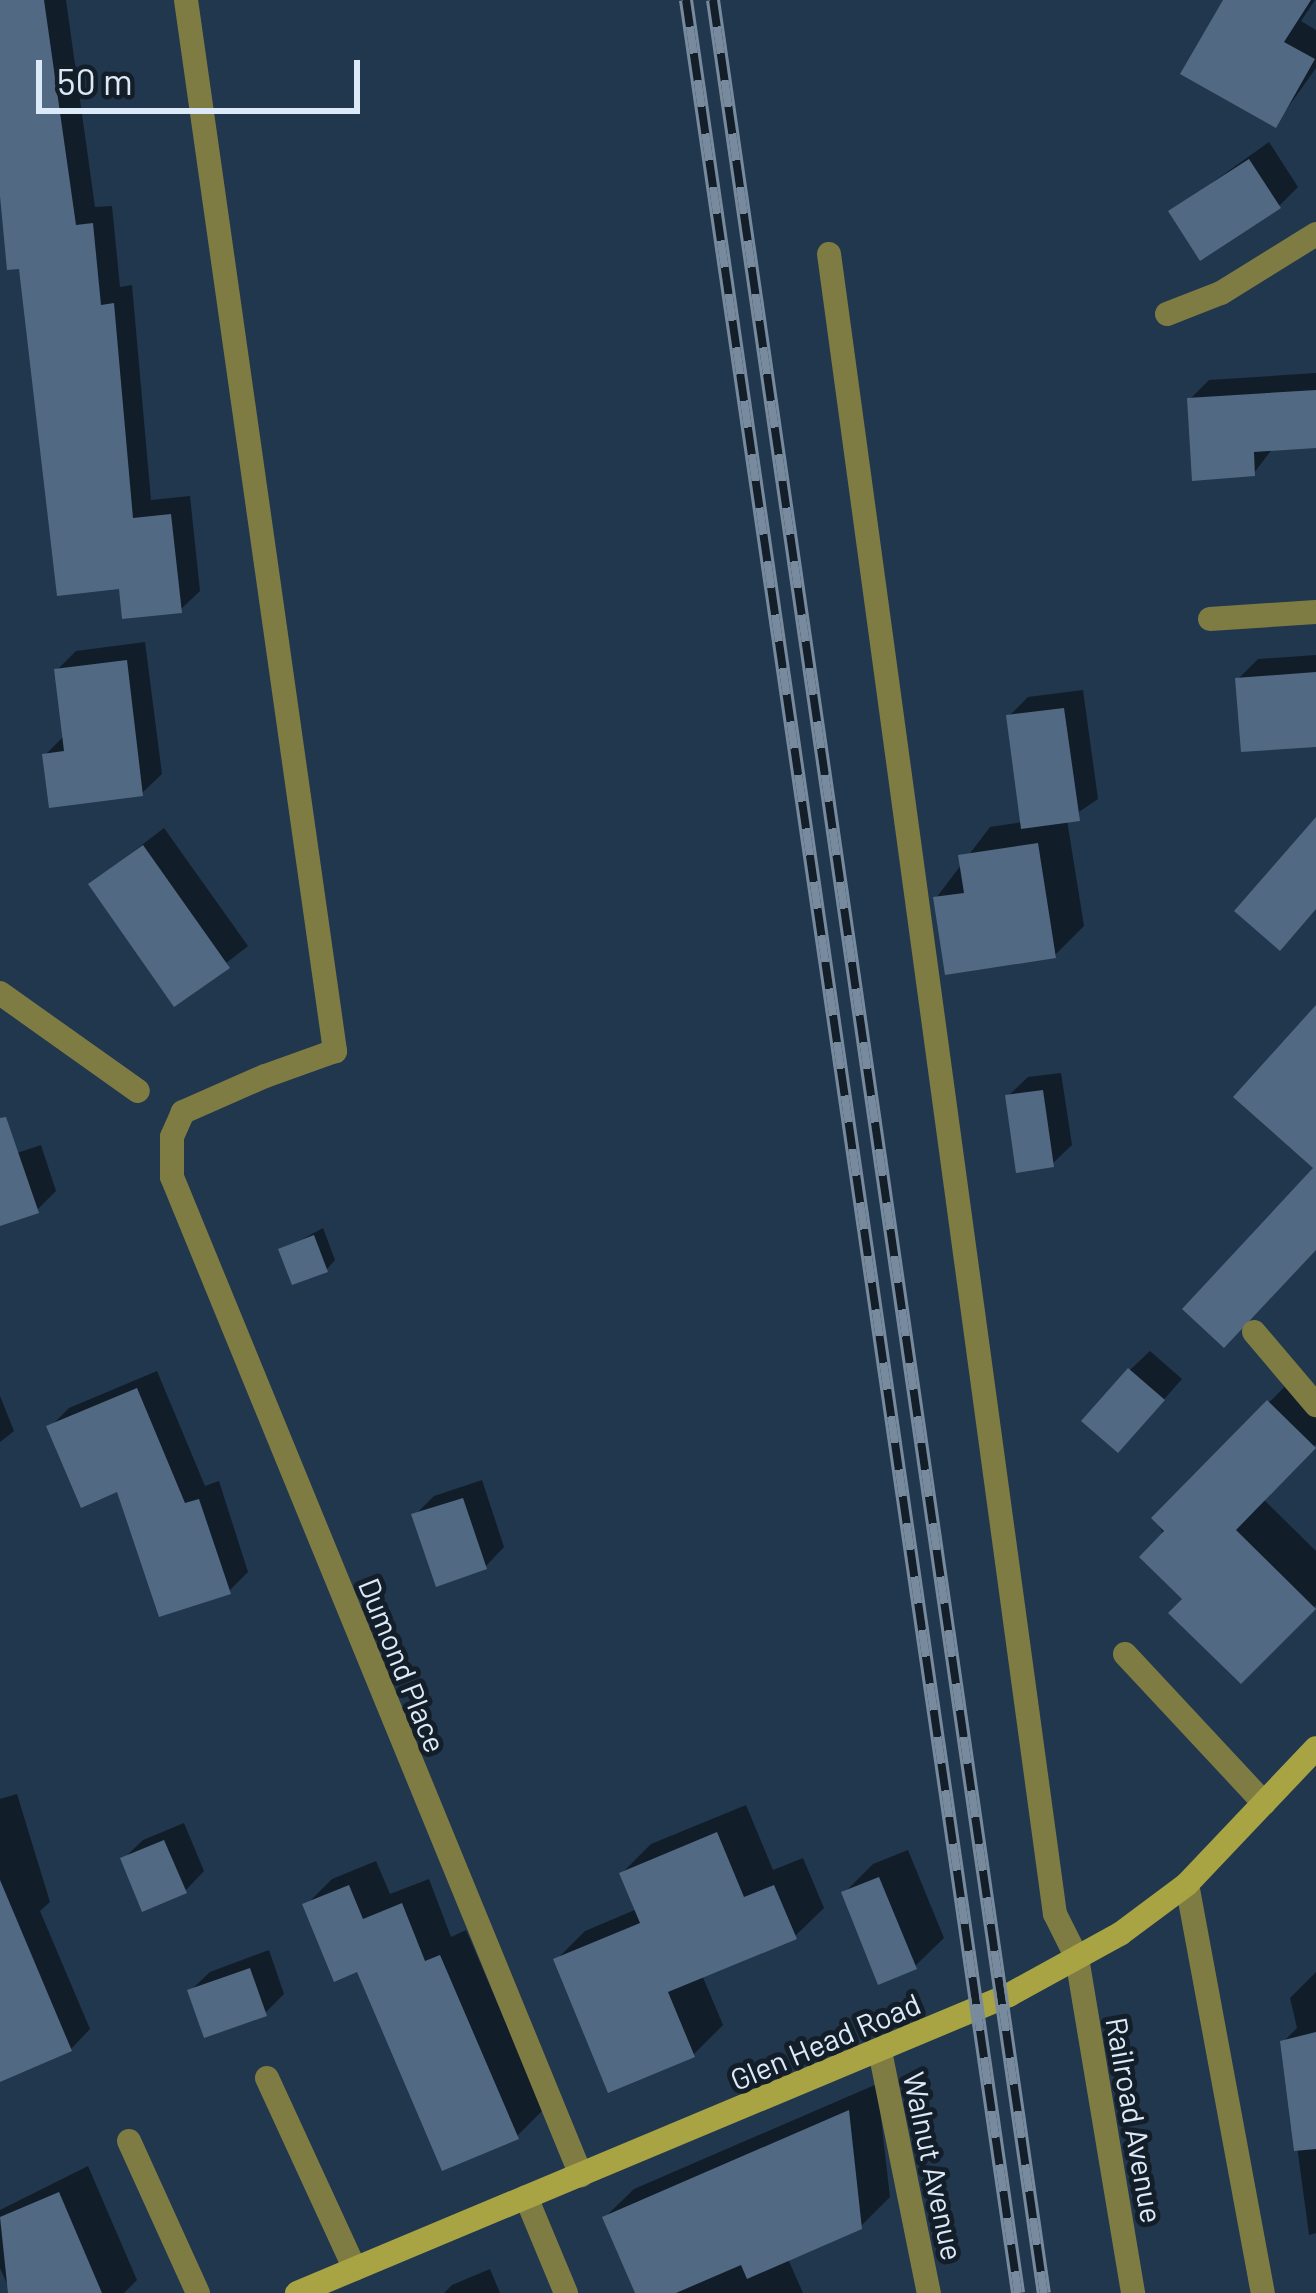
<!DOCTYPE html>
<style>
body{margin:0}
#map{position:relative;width:1316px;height:2293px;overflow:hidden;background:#21374e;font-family:Barlow,sans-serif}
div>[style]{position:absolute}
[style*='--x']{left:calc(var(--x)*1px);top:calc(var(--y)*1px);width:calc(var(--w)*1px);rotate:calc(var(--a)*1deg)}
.shadow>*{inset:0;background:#0007}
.building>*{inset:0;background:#516982}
.lane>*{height:24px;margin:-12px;padding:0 12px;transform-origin:12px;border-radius:12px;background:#7f7c43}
.street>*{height:24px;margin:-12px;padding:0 12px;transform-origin:12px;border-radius:12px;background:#7f7c43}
.secondary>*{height:24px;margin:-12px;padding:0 12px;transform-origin:12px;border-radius:12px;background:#a8a343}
.rail>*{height:14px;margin-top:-7px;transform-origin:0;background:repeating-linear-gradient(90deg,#141e28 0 27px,#788a9d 0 54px);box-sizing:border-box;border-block:3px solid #788a9d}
span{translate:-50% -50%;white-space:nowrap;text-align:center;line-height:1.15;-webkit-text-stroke:10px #141e28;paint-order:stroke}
.street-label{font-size:30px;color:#dce9f8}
.scale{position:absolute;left:36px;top:60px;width:324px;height:54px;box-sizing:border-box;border:6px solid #dce9f8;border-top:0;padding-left:15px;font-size:36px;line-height:42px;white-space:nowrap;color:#dce9f8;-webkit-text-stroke:9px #141e28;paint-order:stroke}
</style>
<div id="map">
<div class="shadow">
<div style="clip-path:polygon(0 0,66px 0,95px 207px,112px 206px,120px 287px,132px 285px,151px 500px,190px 496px,200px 591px,180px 610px,121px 586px,22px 266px,0 186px)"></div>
<div style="clip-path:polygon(1226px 0,1315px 0,1301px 21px,1316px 30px,1316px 68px,1276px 124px)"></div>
<div style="clip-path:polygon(1269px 142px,1298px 187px,1279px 206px,1171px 212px)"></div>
<div style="clip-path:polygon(1316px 373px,1316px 445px,1273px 448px,1254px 473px,1190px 399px,1209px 380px)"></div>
<div style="clip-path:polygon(145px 642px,162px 774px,142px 793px,45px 755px,65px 735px,57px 670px,76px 651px)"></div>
<div style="clip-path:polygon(1316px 655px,1316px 744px,1238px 679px,1258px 659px)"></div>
<div style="clip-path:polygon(1083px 690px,1098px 799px,1067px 820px,1084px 926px,1055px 955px,936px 898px,990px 827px,1023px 822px,1009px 716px,1028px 697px)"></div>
<div style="clip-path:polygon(164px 828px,248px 946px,175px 1003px,91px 884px)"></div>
<div style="clip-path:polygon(1061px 1073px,1072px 1145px,1052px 1164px,1008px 1096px,1028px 1077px)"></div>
<div style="clip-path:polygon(0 1132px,8px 1156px,41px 1145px,56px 1191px,37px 1210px,0 1223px)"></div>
<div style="clip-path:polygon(323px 1228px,335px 1260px,326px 1270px,282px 1250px)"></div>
<div style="clip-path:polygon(1150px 1351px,1182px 1379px,1137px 1430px,1130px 1370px)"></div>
<div style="clip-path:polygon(157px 1371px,205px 1486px,219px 1481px,248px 1572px,229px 1591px,50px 1427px,69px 1408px)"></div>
<div style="clip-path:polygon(1297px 1374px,1316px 1392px,1316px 1444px,1263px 1499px,1316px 1551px,1316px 1605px,1241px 1680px,1155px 1518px)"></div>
<div style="clip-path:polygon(0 1396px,14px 1431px,0 1442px)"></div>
<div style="clip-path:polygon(482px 1480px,504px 1547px,485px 1567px,415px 1515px,434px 1496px)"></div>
<div style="clip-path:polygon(17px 1794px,50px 1902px,40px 1911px,90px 2029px,71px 2049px,0 2061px,0 1799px)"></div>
<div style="clip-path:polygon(746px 1805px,773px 1870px,803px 1858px,824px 1908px,795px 1936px,702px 1975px,723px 2025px,694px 2054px,556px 1960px,585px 1931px,637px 1909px,622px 1873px,651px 1844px)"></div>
<div style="clip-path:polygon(184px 1823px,204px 1871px,185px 1891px,123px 1859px,143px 1840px)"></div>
<div style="clip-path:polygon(908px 1850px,944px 1938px,915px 1966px,844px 1893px,873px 1864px)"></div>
<div style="clip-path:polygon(376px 1861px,390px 1894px,429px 1879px,451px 1937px,466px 1930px,543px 2110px,517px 2136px,306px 1905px,332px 1879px)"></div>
<div style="clip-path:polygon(269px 1950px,284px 1994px,265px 2013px,190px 1991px,210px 1972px)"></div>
<div style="clip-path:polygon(1316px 1972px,1316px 2233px,1309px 2235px,1283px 2042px,1297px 2028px,1290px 1998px)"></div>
<div style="clip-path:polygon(877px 2084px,890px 2197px,861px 2226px,788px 2259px,803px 2293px,638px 2293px,605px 2217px,634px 2189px)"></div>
<div style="clip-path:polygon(88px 2166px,137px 2280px,124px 2293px,11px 2293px,0 2268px,0 2210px)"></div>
<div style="clip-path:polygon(490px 2269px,500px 2293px,444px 2293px,452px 2285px)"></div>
</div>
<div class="building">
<div style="clip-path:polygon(0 0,44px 0,76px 225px,93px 223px,101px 305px,114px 303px,133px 518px,171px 514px,182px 613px,122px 619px,119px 589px,57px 596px,19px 269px,7px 270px,0 196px)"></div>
<div style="clip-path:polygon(1223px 0,1311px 0,1284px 42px,1315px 59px,1276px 128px,1180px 74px)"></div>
<div style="clip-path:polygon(1249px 159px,1281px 208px,1200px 261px,1168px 211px)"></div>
<div style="clip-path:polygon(1316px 390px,1316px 448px,1254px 452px,1255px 476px,1192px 481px,1187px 398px)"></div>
<div style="clip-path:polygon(127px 660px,143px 796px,49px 808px,42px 754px,64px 751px,54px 669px)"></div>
<div style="clip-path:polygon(1316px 672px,1316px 747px,1241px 752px,1235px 678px)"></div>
<div style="clip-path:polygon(1064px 708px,1080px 821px,1021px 829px,1006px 715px)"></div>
<div style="clip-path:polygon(1316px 817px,1316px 909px,1280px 951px,1234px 911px)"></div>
<div style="clip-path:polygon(1038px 843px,1056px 958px,945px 975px,933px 897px,964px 893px,958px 855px)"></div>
<div style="clip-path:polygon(143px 845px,230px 968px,174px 1007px,88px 884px)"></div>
<div style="clip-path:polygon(1316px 1005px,1316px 1250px,1224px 1348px,1182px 1309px,1313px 1168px,1233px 1097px)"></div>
<div style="clip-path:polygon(1043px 1090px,1054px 1167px,1016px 1173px,1005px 1095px)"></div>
<div style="clip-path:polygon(6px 1117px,39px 1213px,0 1226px,0 1118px)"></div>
<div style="clip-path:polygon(314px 1235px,328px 1272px,292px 1285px,278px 1249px)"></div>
<div style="clip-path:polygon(1128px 1368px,1165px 1400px,1118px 1453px,1081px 1421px)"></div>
<div style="clip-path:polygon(137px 1388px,185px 1503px,199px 1499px,231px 1594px,159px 1617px,117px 1492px,81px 1508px,46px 1426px)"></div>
<div style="clip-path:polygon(1267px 1400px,1316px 1448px,1236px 1530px,1316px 1609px,1241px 1684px,1168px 1613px,1182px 1599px,1139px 1557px,1164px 1531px,1151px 1518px)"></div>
<div style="clip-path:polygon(463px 1498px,487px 1569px,436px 1587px,411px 1514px)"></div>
<div style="clip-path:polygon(717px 1832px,744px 1897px,774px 1885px,797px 1939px,668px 1992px,695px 2057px,608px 2093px,553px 1959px,640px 1923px,619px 1873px)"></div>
<div style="clip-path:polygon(164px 1840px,187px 1893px,142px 1912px,120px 1858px)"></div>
<div style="clip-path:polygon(879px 1877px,917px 1969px,878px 1985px,841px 1892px)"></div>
<div style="clip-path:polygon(0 1880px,72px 2051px,0 2082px)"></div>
<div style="clip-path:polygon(349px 1885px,363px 1919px,402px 1903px,425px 1961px,440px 1955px,519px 2139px,442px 2171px,357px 1972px,334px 1982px,302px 1904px)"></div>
<div style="clip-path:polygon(250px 1968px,267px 2016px,204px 2038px,187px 1990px)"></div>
<div style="clip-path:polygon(1316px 2032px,1316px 2149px,1294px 2151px,1280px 2041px)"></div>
<div style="clip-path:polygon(849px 2110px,862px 2229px,747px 2279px,741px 2265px,676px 2293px,635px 2293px,602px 2217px)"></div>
<div style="clip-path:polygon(59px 2192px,102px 2293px,8px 2293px,0 2217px)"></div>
</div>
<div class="lane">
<div style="--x:186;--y:0;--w:1062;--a:81.93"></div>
<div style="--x:335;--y:1051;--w:74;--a:160.3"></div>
<div style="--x:829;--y:254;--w:1675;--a:82.25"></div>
<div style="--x:1055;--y:1914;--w:49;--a:63.4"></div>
<div style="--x:1254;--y:1332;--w:96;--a:49.7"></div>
<div style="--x:1125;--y:1654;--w:204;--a:47"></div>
<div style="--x:267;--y:2078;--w:210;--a:65.3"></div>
<div style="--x:129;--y:2141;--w:167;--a:65.6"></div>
</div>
<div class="street">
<div style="--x:1167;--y:314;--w:58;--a:-21.3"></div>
<div style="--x:1221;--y:293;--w:112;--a:-31.8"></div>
<div style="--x:1210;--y:619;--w:106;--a:-3.8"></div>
<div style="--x:0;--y:993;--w:169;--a:35.4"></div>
<div style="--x:265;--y:1076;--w:90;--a:156.3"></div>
<div style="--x:183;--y:1112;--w:27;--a:114"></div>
<div style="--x:172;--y:1137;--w:40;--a:90"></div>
<div style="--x:172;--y:1177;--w:1079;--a:67.72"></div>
<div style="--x:1187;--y:1884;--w:416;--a:79.5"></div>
<div style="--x:1077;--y:1958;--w:340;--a:80.5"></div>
<div style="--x:880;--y:2051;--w:247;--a:78.6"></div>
<div style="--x:526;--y:2197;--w:104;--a:67.4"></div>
</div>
<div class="secondary">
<div style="--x:297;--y:2293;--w:772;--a:-22.71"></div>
<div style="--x:1009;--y:1995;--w:127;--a:-28.8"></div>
<div style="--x:1120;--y:1934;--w:84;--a:-36.7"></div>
<div style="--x:1187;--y:1884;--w:187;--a:-46.5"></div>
</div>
<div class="rail">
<div style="--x:686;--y:0;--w:2317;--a:81.76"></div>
<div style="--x:713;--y:0;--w:2317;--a:81.79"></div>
</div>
<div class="street-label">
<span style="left:403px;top:1665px;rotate:68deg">Dumond Place</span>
<span style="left:825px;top:2041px;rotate:-23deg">Glen Head Road</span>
<span style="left:1135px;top:2120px;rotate:80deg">Railroad Avenue</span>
<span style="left:934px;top:2166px;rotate:78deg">Walnut Avenue</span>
</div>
<div class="scale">50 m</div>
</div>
